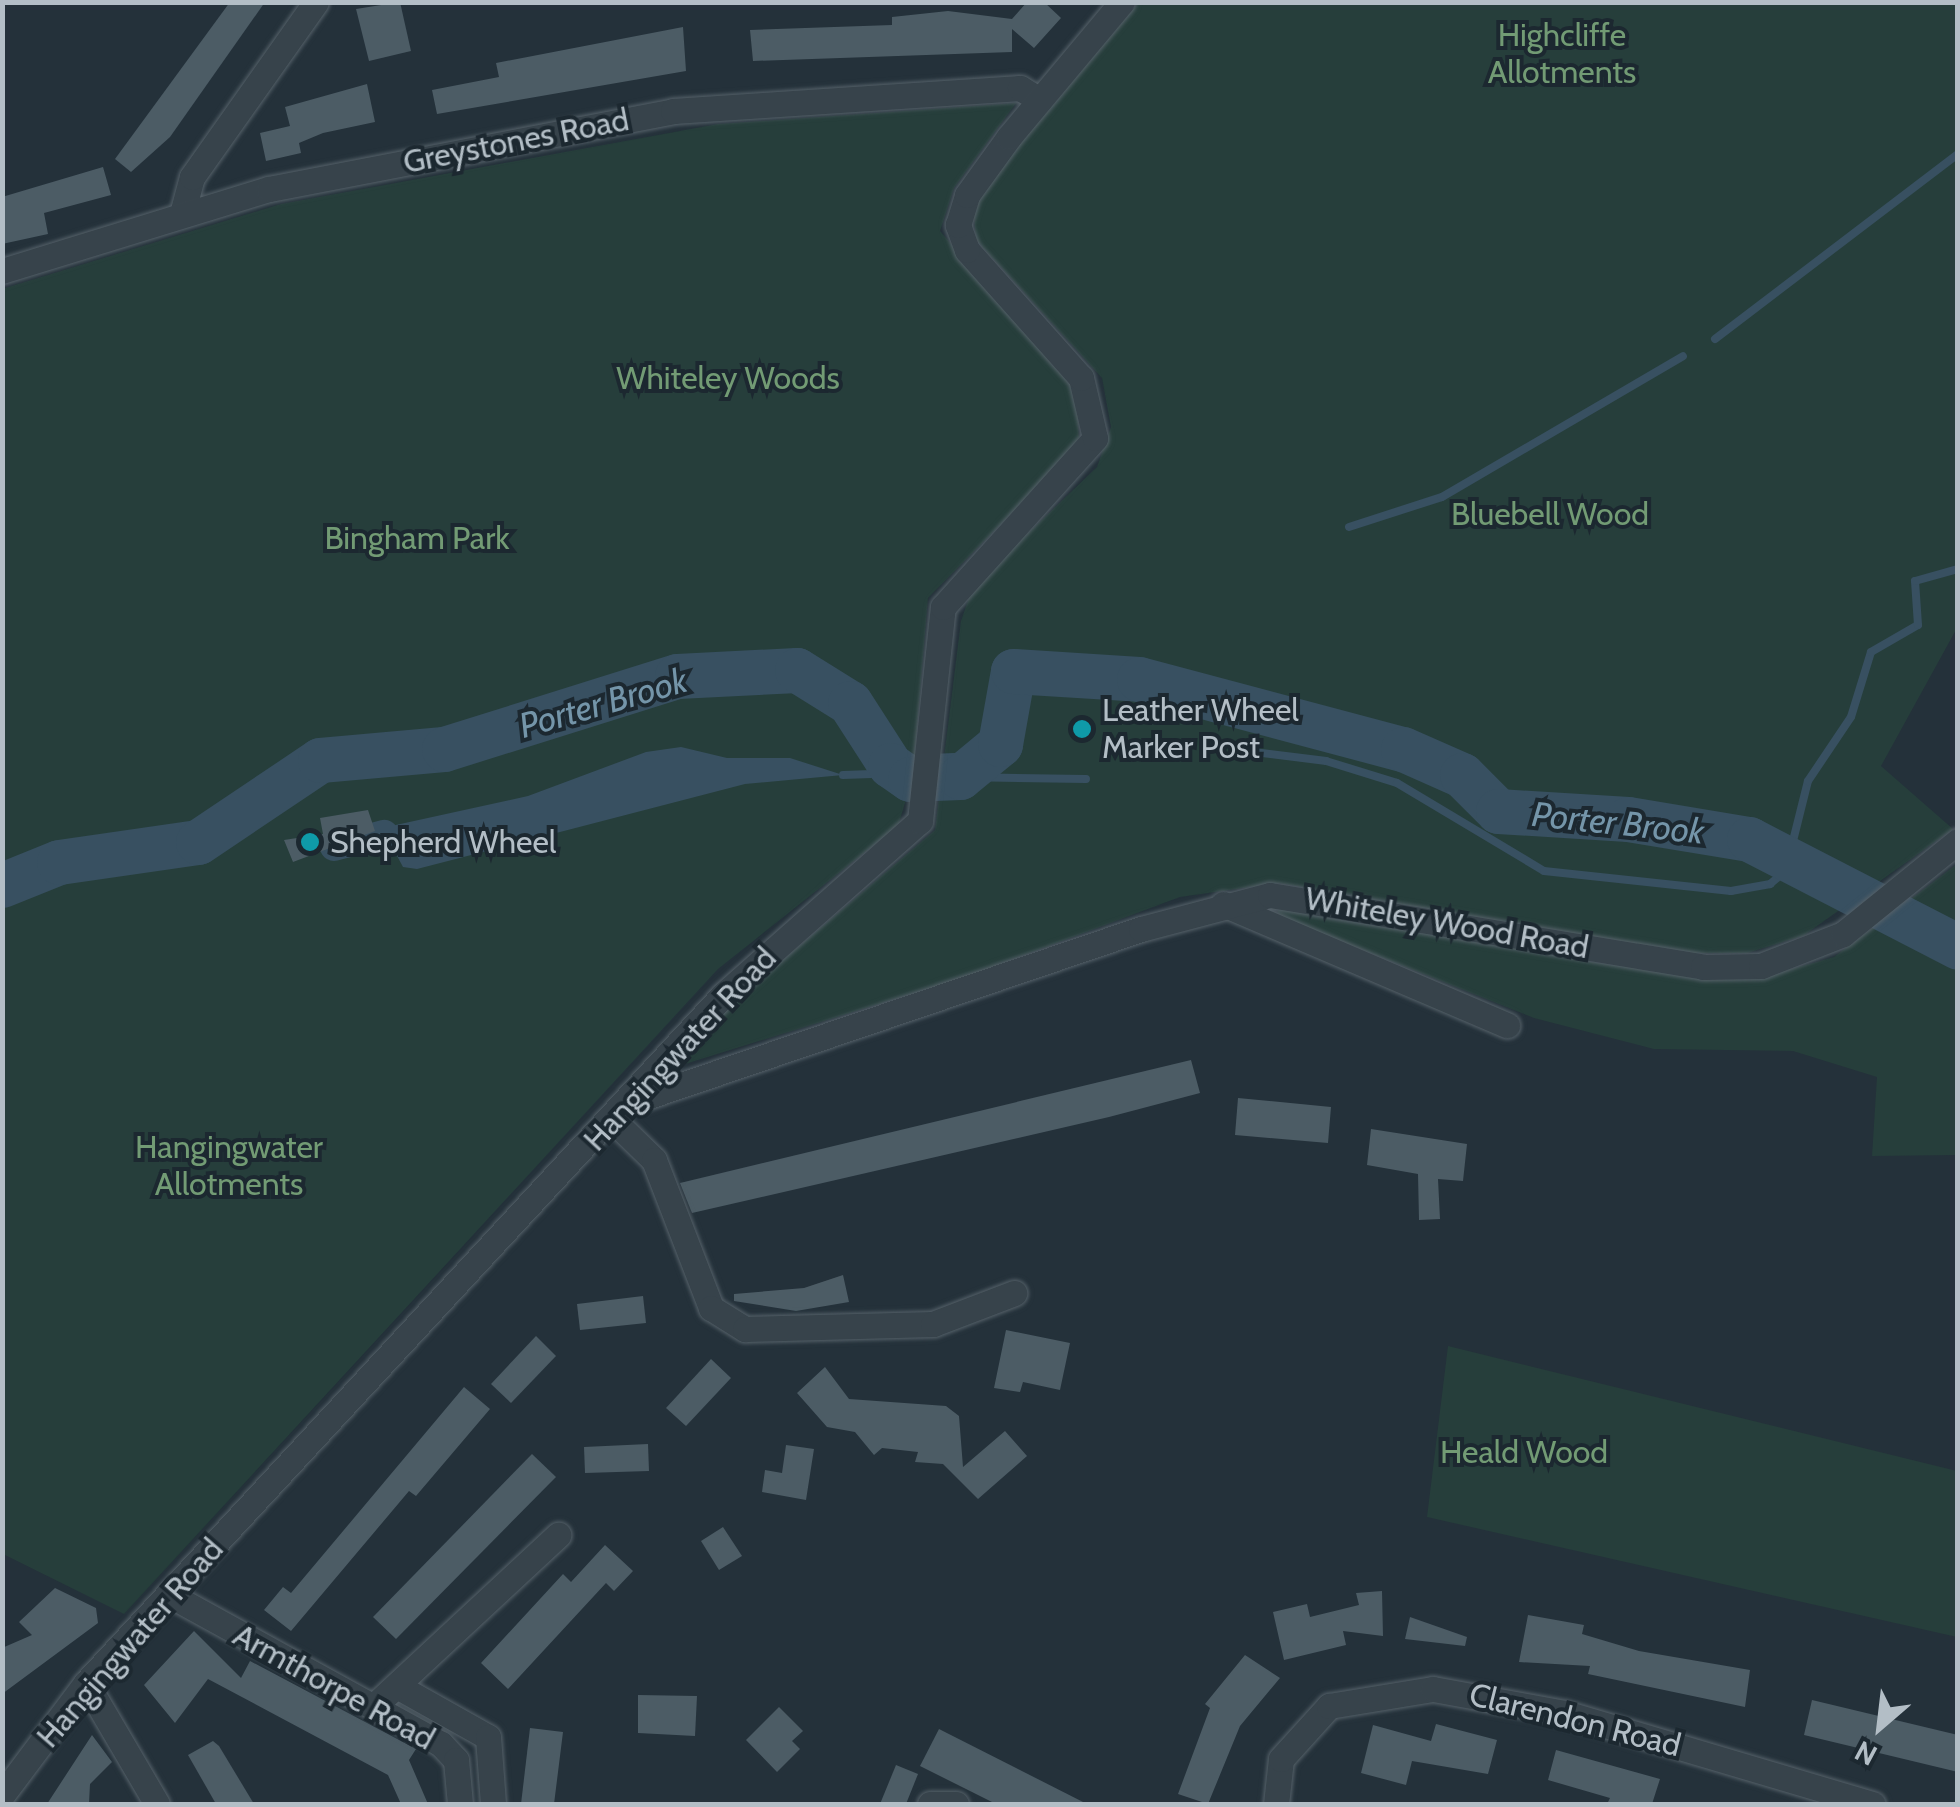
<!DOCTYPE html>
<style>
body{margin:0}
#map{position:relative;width:1960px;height:1807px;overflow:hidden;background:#24313a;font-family:Cabin,sans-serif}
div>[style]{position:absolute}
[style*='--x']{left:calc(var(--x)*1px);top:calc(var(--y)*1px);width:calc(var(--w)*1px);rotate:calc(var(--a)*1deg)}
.green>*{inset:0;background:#263e3b}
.water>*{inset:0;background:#385061}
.stream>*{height:8px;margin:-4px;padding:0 4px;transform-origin:4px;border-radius:4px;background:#385061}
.canal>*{height:28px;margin:-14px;padding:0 14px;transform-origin:14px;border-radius:14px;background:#385061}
.river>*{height:45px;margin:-22.5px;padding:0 22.5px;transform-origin:22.5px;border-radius:22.5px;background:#385061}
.building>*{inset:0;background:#4c5c65}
.roads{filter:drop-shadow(0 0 2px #556169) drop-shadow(0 0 2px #556169)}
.minor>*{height:25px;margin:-12.5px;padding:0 12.5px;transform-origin:12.5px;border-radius:12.5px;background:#37434b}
.dots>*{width:28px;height:28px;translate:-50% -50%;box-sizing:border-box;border:5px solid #1c2830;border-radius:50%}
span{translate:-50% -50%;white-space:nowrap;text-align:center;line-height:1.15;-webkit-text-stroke:8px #1c2830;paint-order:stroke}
.park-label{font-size:32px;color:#729b74}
.street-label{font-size:32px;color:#b3bec6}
.poi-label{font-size:32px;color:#b3bec6}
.left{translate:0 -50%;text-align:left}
.water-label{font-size:35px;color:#7495a9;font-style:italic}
.frame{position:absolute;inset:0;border:5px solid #b3bec6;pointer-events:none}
.north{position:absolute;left:1830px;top:1677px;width:100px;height:100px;-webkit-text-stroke:8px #1c2830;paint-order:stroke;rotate:208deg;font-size:28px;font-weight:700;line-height:40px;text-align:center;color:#b3bec6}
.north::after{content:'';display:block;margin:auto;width:35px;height:45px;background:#b3bec6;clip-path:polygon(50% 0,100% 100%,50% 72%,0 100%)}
</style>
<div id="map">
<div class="green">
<div style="clip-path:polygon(1138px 3px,1957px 3px,1957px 628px,1881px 766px,1953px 829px,1803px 936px,1747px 953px,1665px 953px,1279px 883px,1180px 897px,963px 978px,672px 1068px,742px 995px,935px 830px,961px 621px,973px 586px,1097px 467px,1111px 427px,1102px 378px,976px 240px,974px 214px,981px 191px)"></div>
<div style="clip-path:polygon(1016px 103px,954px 188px,940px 231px,1077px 389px,1079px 445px,928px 598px,913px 777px,898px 826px,718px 969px,124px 1614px,3px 1554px,2px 289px,281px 204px,718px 124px)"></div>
<div style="clip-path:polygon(1957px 864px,1957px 1155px,1872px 1156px,1877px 1077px,1793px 1051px,1654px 1049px,1534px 1018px,1277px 916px,1280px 906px,1373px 916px,1585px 961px,1715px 979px,1763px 977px,1834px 957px)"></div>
<div style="clip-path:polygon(1448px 1346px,1957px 1471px,1957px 1637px,1427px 1517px)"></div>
</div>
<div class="water">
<div style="clip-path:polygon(681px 747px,727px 758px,790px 758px,843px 775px,745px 784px,417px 869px,403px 867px,382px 828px,528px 796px,646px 752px)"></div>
</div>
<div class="stream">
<div style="--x:1715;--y:339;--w:305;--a:-37.3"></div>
<div style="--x:1349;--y:527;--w:98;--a:-17.9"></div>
<div style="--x:1442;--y:497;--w:279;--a:-30.3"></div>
<div style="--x:872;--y:736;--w:42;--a:33.3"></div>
<div style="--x:907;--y:759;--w:71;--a:-2.4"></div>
<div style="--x:1238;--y:750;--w:89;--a:7.1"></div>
<div style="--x:1326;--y:761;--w:74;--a:17.2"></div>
<div style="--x:1397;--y:783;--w:171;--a:30.9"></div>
<div style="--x:1544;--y:871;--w:188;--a:6.1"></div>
<div style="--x:1731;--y:891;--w:40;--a:-10"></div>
<div style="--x:1770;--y:884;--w:31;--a:-40"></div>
<div style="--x:843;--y:775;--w:58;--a:-2"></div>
<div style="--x:960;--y:777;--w:126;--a:0.9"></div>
<div style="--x:1788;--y:861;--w:82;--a:-76"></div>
<div style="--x:1808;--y:781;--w:77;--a:-56.1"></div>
<div style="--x:1851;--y:717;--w:68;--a:-72.9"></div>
<div style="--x:1871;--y:652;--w:54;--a:-29.9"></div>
<div style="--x:1918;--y:625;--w:44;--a:-93.9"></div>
<div style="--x:1915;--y:581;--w:45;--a:-15.6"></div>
</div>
<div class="canal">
<div style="--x:334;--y:847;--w:52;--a:-14.6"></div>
</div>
<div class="river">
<div style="--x:2;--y:885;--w:61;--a:-22"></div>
<div style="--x:59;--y:862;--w:140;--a:-8.2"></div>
<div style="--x:198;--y:842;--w:147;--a:-33.9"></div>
<div style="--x:320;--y:760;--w:124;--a:-5.1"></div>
<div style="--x:444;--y:749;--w:244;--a:-17.4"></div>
<div style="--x:677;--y:676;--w:120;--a:-2.9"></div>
<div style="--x:797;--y:670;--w:62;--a:31.9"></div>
<div style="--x:850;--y:703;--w:74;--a:57.2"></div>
<div style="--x:890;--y:765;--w:24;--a:35"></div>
<div style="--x:910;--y:779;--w:50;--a:-2.3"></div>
<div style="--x:960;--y:777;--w:52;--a:-39.5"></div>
<div style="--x:1000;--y:744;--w:74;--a:-79.9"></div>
<div style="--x:1013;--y:671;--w:126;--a:3.6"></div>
<div style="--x:1139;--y:679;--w:273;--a:14.9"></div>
<div style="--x:1403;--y:749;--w:64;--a:23.8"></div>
<div style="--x:1462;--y:775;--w:51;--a:45"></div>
<div style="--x:1498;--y:811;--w:130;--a:3.5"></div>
<div style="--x:1628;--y:819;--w:123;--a:9.4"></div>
<div style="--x:1749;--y:839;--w:235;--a:27.3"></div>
</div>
<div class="building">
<div style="clip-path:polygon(230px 2px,265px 2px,170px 137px,131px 172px,115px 159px)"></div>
<div style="clip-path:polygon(400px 2px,411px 51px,369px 61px,356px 9px)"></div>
<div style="clip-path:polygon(1027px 2px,1044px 2px,1061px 18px,1034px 48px,1012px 29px,1012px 52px,753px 61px,750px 30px,892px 25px,892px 17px,948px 11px,1012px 19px)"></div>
<div style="clip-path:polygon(683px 27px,686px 71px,437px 114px,432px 90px,499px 77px,496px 63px)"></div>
<div style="clip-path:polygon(367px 84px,375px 122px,323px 133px,299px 143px,301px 153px,266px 161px,260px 133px,290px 126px,285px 107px)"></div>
<div style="clip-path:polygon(103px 167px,111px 195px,44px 213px,48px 234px,2px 244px,2px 197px)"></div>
<div style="clip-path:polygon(368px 810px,375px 831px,293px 862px,284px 840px,323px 834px,320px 818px)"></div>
<div style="clip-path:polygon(1191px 1060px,1200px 1093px,1109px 1117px,692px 1213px,680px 1183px)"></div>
<div style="clip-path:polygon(1238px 1098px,1331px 1107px,1328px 1143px,1235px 1135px)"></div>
<div style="clip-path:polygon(1371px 1129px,1467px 1144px,1463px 1181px,1438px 1179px,1440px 1219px,1419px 1220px,1418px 1174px,1367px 1165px)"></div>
<div style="clip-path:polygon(843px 1275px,849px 1302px,796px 1311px,734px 1301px,734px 1294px,804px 1288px)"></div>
<div style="clip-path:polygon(643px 1296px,646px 1323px,580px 1330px,577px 1304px)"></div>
<div style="clip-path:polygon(1006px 1330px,1070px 1343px,1060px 1390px,1023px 1382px,1020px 1392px,994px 1388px)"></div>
<div style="clip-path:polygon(536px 1336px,556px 1356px,511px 1403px,491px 1384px)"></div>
<div style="clip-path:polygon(711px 1359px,731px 1378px,686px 1426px,666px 1408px)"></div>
<div style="clip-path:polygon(825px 1367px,849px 1399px,946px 1406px,959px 1416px,963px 1467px,1005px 1431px,1027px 1456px,978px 1499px,943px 1464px,915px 1462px,918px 1452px,882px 1448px,874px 1455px,855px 1432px,827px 1427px,797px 1393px)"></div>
<div style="clip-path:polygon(464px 1387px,490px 1409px,416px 1496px,409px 1491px,291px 1631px,264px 1610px,283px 1587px,291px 1593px)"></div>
<div style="clip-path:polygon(648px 1444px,649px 1471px,585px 1473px,584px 1447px)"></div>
<div style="clip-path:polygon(786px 1445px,814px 1449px,806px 1500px,762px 1492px,765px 1470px,782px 1473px)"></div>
<div style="clip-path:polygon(532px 1454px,556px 1477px,396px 1639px,373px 1617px)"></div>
<div style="clip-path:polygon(723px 1527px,742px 1556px,719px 1570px,701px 1541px)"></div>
<div style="clip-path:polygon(605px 1545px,633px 1571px,614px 1591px,606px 1583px,508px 1689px,481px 1663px,563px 1574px,571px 1582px)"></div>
<div style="clip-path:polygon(55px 1588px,96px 1608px,98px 1623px,2px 1694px,2px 1648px,32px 1635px,19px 1622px)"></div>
<div style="clip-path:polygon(1382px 1591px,1383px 1636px,1343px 1631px,1346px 1645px,1284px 1660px,1273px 1612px,1307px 1604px,1310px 1617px,1359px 1605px,1356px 1593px)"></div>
<div style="clip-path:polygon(1528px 1615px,1584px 1625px,1582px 1634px,1639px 1651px,1750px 1670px,1745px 1707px,1588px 1674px,1590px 1666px,1519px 1662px)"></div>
<div style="clip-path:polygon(1410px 1617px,1467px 1637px,1465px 1646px,1405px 1639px)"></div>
<div style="clip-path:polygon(194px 1631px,241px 1678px,250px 1661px,416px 1749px,409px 1760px,428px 1804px,401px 1804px,388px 1775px,208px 1679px,175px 1723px,144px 1685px)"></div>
<div style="clip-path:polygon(1245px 1655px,1280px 1678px,1240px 1726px,1208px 1804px,1178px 1794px,1210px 1708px,1205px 1704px)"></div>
<div style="clip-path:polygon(638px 1695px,697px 1696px,695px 1736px,638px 1733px)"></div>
<div style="clip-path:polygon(1812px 1700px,1958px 1735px,1958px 1772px,1804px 1735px)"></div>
<div style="clip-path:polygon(779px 1707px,803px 1731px,792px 1741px,800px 1749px,777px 1772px,746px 1740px)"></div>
<div style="clip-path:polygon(1436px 1724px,1497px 1740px,1488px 1774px,1412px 1761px,1406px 1785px,1361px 1773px,1373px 1725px,1431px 1741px)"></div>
<div style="clip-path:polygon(530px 1728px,563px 1732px,554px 1804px,521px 1804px)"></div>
<div style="clip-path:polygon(939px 1729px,1087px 1804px,996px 1804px,920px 1766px)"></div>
<div style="clip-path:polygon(92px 1735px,112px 1762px,90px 1784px,89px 1804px,47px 1804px)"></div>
<div style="clip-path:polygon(213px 1741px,219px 1746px,254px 1804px,216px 1804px,188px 1755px)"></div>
<div style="clip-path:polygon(1556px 1750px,1660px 1779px,1652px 1804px,1607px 1804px,1610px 1798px,1548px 1780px)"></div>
<div style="clip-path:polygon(896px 1765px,918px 1774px,906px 1804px,880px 1804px)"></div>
</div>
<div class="roads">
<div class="minor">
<div style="--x:182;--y:214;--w:38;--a:-75"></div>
<div style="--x:192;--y:177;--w:214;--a:-54.7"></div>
<div style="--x:2;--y:271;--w:279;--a:-17.1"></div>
<div style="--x:269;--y:189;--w:411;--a:-10.9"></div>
<div style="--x:673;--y:111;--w:348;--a:-3.8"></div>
<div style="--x:1020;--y:88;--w:23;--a:31"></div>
<div style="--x:1223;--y:904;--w:309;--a:23.1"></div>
<div style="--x:634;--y:1101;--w:535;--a:-18.74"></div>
<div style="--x:1141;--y:929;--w:133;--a:-14.8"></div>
<div style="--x:1270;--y:895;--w:439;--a:9.4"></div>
<div style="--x:1703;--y:967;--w:58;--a:-1"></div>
<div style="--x:1761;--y:966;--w:88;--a:-21.3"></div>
<div style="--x:1843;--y:934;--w:148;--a:-39"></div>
<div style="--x:613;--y:1120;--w:57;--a:44.3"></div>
<div style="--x:654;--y:1160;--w:159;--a:68.9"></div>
<div style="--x:711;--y:1308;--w:40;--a:32"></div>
<div style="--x:745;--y:1329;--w:188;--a:-1.5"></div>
<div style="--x:933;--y:1324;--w:87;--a:-20.9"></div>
<div style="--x:170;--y:1595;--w:309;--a:28.8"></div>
<div style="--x:441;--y:1744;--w:22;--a:47"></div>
<div style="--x:456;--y:1760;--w:44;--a:84.8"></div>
<div style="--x:86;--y:1683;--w:140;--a:59.6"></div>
<div style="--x:397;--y:1686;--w:104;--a:29.3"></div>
<div style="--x:488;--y:1737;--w:67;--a:85.7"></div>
<div style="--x:373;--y:1707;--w:253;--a:-42.9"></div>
<div style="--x:2;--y:1795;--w:140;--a:-53.1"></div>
<div style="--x:86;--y:1683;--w:938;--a:-47.2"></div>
<div style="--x:723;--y:995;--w:263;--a:-41.5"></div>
<div style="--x:920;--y:821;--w:215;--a:-83.9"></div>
<div style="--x:943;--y:607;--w:227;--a:-48"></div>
<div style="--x:1095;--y:438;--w:62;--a:-103.1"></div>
<div style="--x:1081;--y:378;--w:171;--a:-131.7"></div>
<div style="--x:967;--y:250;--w:27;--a:-110"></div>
<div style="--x:958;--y:225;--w:31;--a:-73"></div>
<div style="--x:967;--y:195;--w:72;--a:-54.1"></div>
<div style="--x:1009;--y:137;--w:176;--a:-50.1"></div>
<div style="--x:930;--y:1804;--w:26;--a:0"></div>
<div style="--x:1276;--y:1804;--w:45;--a:-83.7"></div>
<div style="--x:1281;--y:1759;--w:72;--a:-47.8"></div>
<div style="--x:1329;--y:1706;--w:105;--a:-9.3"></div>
<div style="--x:1433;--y:1689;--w:134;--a:10.3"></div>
<div style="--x:1565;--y:1713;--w:321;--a:16.5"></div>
</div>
</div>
<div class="dots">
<div style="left:1082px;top:729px;background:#0f9aa8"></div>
<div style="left:310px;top:842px;background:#0f9aa8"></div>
</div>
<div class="park-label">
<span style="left:1562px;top:54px">Highcliffe<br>Allotments</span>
<span style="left:728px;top:378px">Whiteley Woods</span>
<span style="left:1550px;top:514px">Bluebell Wood</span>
<span style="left:417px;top:538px">Bingham Park</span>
<span style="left:229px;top:1166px">Hangingwater<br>Allotments</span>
<span style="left:1524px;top:1452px">Heald Wood</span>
</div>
<div class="street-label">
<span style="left:516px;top:141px;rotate:-11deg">Greystones Road</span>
<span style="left:1447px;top:923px;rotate:10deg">Whiteley Wood Road</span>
<span style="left:680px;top:1049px;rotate:-47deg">Hangingwater Road</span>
<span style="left:130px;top:1643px;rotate:-49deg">Hangingwater Road</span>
<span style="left:334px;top:1687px;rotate:29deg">Armthorpe Road</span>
<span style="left:1575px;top:1720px;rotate:14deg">Clarendon Road</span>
</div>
<div class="poi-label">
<span class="left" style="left:1102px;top:729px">Leather Wheel<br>Marker Post</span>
<span class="left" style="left:330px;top:842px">Shepherd Wheel</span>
</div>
<div class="water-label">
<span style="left:603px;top:703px;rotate:-16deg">Porter Brook</span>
<span style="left:1618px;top:823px;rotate:6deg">Porter Brook</span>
</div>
<div class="frame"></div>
<div class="north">N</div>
</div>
